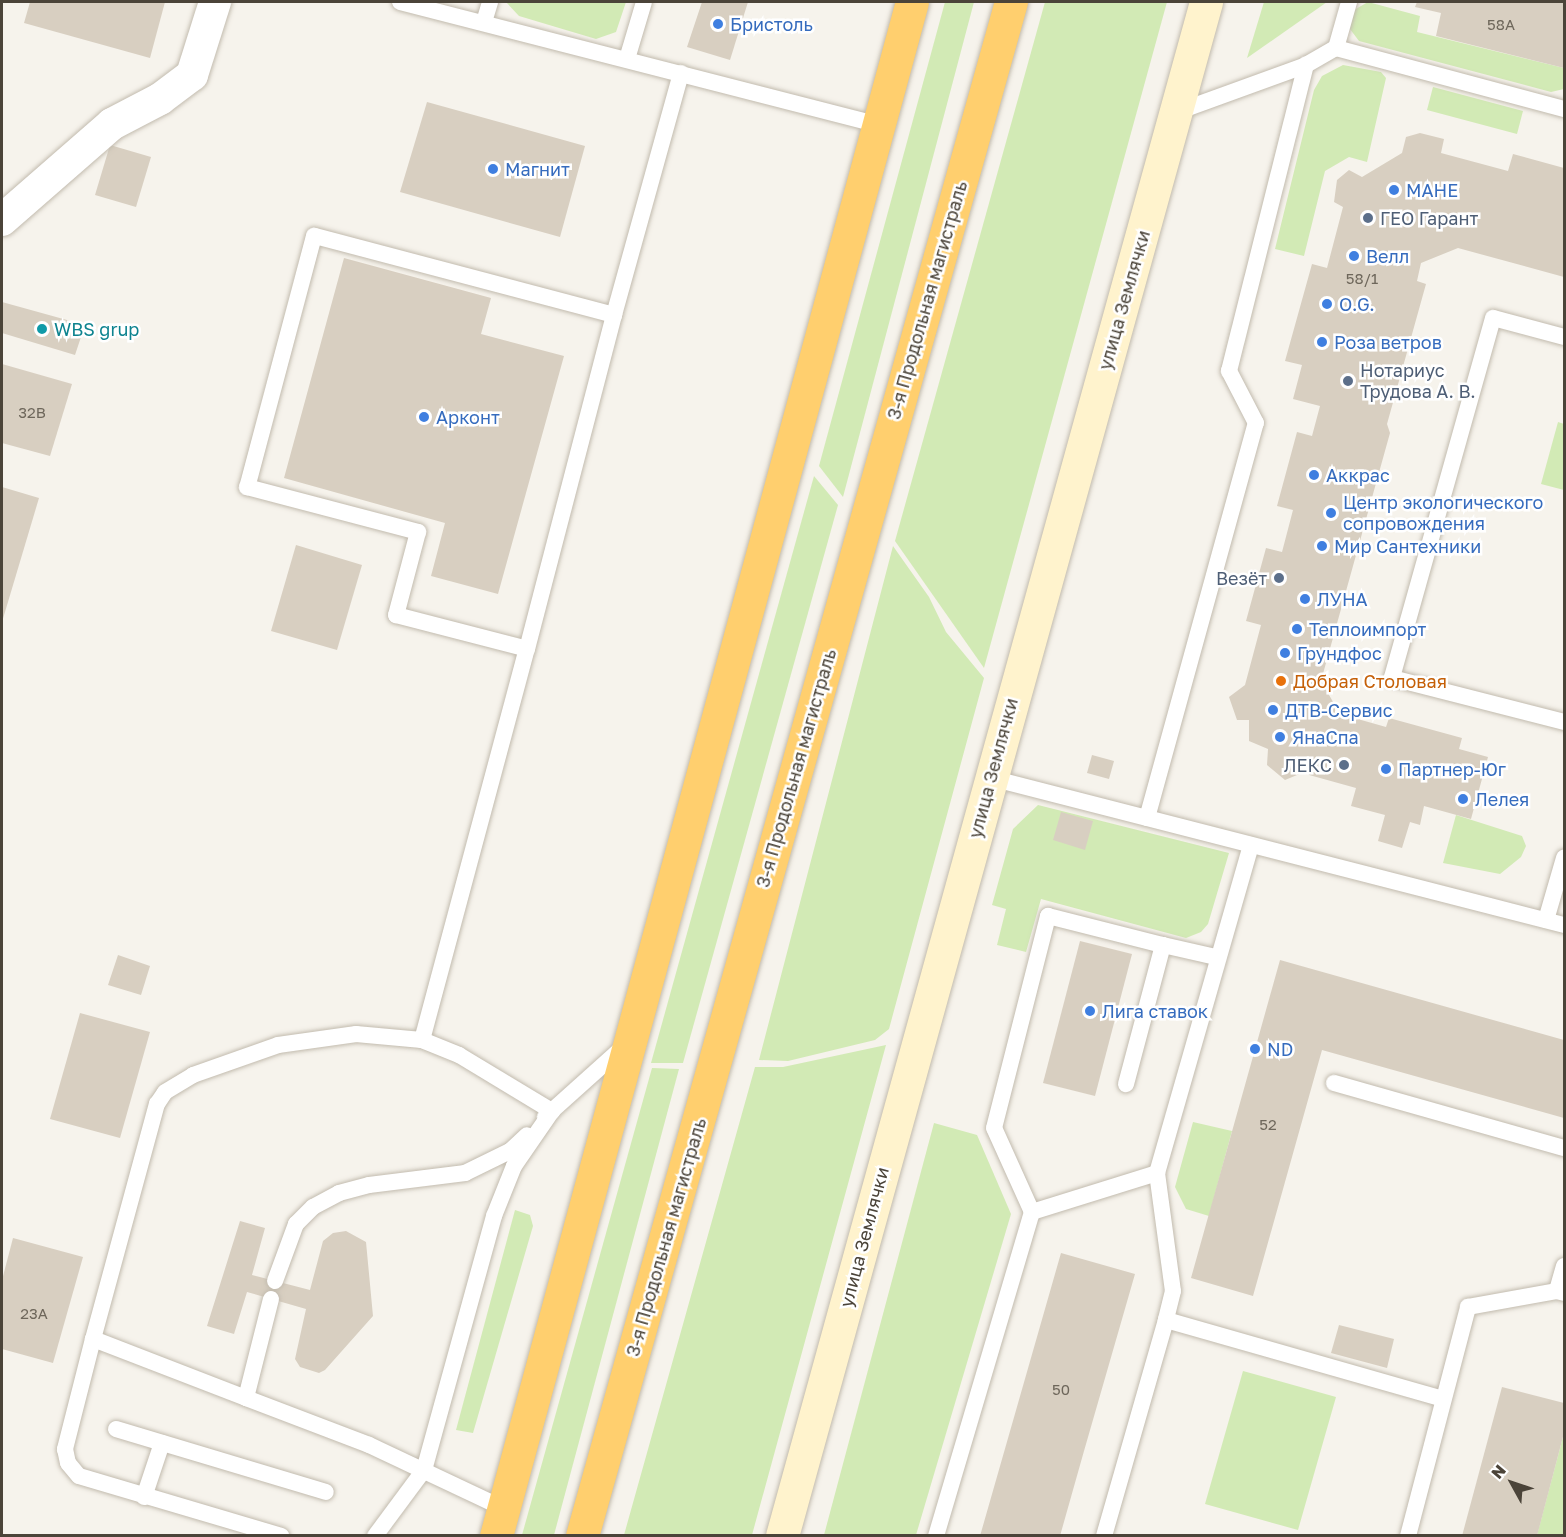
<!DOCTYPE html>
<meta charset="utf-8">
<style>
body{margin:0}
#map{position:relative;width:1566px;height:1537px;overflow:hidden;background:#f6f3ec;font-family:"Golos Text",sans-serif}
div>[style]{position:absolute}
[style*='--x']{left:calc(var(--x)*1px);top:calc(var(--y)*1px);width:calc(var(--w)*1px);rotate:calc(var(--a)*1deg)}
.green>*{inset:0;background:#d2eab5}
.building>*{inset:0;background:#d8cfc1}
.roads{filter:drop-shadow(0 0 2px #c2bbae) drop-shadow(0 0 2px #c2bbae)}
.lane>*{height:16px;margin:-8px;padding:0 8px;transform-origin:8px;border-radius:8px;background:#fff}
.street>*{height:32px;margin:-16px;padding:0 16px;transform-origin:16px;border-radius:16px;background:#fff}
.secondary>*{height:33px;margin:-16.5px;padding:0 16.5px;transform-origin:16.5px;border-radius:16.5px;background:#fff3cd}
.highway>*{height:33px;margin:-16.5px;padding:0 16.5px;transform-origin:16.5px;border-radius:16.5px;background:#ffcf6e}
.dots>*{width:16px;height:16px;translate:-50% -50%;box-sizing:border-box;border:3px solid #fff;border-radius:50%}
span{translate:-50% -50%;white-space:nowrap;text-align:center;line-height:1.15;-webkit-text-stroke:5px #fff;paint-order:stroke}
.number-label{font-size:15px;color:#6e675b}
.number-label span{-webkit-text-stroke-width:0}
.shop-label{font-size:18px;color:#366cbe}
.left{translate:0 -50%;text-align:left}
.service-label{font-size:18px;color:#4e5e75}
.right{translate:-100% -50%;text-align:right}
.street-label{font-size:18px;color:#4b4439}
.culture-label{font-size:18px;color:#0d838f}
.food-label{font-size:18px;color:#c56008}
.frame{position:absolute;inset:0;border:3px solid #4b4439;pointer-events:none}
.north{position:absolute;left:1482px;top:1453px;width:60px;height:60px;-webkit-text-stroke:4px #fff;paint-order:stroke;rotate:310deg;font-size:16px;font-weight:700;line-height:24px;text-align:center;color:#4b4439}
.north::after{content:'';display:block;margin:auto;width:21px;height:27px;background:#4b4439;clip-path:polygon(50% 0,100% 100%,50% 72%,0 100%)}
</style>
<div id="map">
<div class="green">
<div style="clip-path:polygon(506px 2px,626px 2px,616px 32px,596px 39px,519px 16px)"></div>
<div style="clip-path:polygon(945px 2px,974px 2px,843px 497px,819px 466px)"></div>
<div style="clip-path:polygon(1045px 2px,1167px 2px,984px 668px,895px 541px)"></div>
<div style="clip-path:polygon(1264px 2px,1327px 2px,1247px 58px)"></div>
<div style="clip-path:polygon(1368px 2px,1420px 16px,1417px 32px,1564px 68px,1564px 89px,1551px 92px,1359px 41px,1350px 29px,1354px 10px)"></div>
<div style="clip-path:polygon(1343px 65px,1381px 72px,1386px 78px,1367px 162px,1349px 157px,1325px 171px,1304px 256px,1275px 249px,1314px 90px,1322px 76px)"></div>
<div style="clip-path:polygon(1433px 87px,1523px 111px,1517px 134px,1427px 110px)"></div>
<div style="clip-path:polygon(1558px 422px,1564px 424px,1564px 490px,1541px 484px)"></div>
<div style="clip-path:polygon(814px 476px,838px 505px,683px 1063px,651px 1063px)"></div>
<div style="clip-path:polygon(893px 546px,929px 597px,946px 632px,984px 678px,889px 1029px,875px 1040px,788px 1061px,759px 1060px)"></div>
<div style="clip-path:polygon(1038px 805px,1229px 853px,1208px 924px,1201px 932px,1186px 938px,1041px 899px,1026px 952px,997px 945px,1006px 909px,992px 905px,1013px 829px)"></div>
<div style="clip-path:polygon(1456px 815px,1522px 836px,1526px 846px,1521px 857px,1500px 874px,1443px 863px)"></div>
<div style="clip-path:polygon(886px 1045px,752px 1535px,624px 1535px,755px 1067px,783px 1067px)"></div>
<div style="clip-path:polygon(652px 1068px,679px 1069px,554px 1535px,522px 1535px)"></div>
<div style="clip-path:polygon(1193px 1122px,1232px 1131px,1209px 1216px,1186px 1209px,1175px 1187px)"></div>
<div style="clip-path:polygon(934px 1123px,977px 1135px,1011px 1214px,916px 1535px,824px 1535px)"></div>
<div style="clip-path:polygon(515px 1210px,530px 1215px,533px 1226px,473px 1433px,456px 1430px)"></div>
<div style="clip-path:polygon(1243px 1371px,1336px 1397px,1298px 1530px,1205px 1504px)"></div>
<div style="clip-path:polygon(1564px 1433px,1564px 1535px,1537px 1535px)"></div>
</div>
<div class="building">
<div style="clip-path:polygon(30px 2px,165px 2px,150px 58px,24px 23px)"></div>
<div style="clip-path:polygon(702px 2px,748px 2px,730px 60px,687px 47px)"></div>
<div style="clip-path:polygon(1417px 2px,1564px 2px,1564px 68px,1436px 36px,1441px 13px,1415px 7px)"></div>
<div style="clip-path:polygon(427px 102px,585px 146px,560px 237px,400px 192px)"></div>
<div style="clip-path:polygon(1420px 133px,1444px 139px,1441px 153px,1508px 171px,1513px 154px,1564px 168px,1564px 277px,1458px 248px,1421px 263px,1417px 281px,1426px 284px,1387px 424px,1390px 433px,1321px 681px,1340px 714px,1386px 727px,1389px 718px,1462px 738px,1459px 749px,1488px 757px,1471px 819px,1424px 806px,1420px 825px,1410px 822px,1402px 848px,1378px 841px,1385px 815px,1351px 806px,1356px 788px,1302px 773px,1285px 780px,1267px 765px,1268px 749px,1249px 741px,1249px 720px,1237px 720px,1229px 697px,1245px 685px,1261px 625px,1246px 621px,1266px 548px,1282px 552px,1293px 510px,1277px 506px,1297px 432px,1312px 436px,1320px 406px,1293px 399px,1302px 365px,1285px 361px,1312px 264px,1327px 268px,1343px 207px,1334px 202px,1337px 180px,1349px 170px,1362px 177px,1402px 153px,1406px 137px)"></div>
<div style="clip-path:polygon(110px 145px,151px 157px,136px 207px,95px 195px)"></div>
<div style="clip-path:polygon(344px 258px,491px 298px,481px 334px,564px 356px,498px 594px,431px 576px,445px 523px,284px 478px)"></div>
<div style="clip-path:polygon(2px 302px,85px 325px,75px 355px,2px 333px)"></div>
<div style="clip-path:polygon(2px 364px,72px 384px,50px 456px,2px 443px)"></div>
<div style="clip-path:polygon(2px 487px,39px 498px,2px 622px)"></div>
<div style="clip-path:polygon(296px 545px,362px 565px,337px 650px,271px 631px)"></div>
<div style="clip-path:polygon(1092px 755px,1114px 761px,1109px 779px,1087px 773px)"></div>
<div style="clip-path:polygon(1061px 812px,1093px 821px,1085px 850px,1053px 840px)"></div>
<div style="clip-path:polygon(1080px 941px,1132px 954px,1095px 1096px,1043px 1083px)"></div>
<div style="clip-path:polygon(118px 955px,150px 966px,141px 995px,108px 985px)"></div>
<div style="clip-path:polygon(1280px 960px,1564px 1040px,1564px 1118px,1322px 1050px,1253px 1296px,1191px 1278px)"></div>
<div style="clip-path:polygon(80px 1013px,150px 1032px,120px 1138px,50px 1119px)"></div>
<div style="clip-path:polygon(240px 1221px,265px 1228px,252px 1275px,310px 1290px,323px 1241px,333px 1233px,346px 1231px,366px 1242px,373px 1316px,325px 1370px,319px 1373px,300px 1367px,295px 1359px,306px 1309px,247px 1292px,234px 1334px,207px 1326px)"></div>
<div style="clip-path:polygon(13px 1238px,83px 1257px,53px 1363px,2px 1349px,2px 1280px)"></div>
<div style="clip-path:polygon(1061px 1253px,1135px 1274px,1084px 1451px,1060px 1536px,980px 1536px)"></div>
<div style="clip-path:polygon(1339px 1325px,1394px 1339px,1387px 1368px,1331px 1353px)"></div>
<div style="clip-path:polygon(1502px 1387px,1564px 1403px,1564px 1433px,1537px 1536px,1462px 1536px)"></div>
</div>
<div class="roads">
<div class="lane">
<div style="--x:400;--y:2;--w:494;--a:14.4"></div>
<div style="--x:484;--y:22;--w:21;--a:-73"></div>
<div style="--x:1336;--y:48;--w:236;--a:15"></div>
<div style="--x:627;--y:59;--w:59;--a:-73.4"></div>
<div style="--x:1177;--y:112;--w:137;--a:-20"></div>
<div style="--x:1306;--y:65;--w:34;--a:-30"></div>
<div style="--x:1336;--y:48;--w:48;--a:-74.2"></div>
<div style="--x:614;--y:315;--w:251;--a:-74.5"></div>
<div style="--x:1564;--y:337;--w:73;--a:-165"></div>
<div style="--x:1493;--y:318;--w:374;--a:105.7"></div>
<div style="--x:1392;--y:678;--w:178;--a:14.3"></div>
<div style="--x:991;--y:778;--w:592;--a:14.39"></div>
<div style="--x:1147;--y:818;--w:410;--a:-74.6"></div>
<div style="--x:1256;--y:423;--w:59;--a:-117.4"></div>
<div style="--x:1229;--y:371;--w:316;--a:-75.9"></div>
<div style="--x:1546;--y:920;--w:65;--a:-73.8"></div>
<div style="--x:1163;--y:945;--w:54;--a:12.8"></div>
<div style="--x:422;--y:1040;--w:405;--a:-75"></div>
<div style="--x:527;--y:649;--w:345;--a:-75.4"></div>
<div style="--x:614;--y:315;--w:310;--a:-165.2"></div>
<div style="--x:314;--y:236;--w:260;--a:104.9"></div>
<div style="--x:247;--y:487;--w:177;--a:14.7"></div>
<div style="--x:418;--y:532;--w:86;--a:104.8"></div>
<div style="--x:396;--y:615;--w:135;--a:14.5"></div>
<div style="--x:1334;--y:1083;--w:239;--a:15.8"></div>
<div style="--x:545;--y:1117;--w:106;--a:-41.9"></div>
<div style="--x:1157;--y:1173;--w:119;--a:82.3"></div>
<div style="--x:1173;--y:1291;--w:30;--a:104"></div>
<div style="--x:1032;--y:1212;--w:92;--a:-114.3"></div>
<div style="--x:994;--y:1128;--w:219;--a:-75.7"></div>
<div style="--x:1048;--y:916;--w:119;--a:14.2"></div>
<div style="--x:1163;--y:945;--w:144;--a:104.9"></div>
<div style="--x:1564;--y:1266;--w:26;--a:106"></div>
<div style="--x:1557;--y:1291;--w:7;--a:16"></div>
<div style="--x:275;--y:1281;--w:61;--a:-69.8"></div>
<div style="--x:296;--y:1224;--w:24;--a:-45"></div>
<div style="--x:313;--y:1207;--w:30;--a:-28"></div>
<div style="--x:339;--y:1193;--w:31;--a:-15"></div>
<div style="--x:369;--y:1185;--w:97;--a:-7.1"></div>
<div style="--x:465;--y:1173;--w:50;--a:-26.1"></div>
<div style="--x:510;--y:1151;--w:23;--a:-43"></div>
<div style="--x:271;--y:1299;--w:102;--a:104.2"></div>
<div style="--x:246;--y:1398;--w:132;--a:20.9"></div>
<div style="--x:369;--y:1445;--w:148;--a:25.2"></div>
<div style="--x:93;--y:1339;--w:114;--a:104.3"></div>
<div style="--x:65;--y:1449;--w:14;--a:78"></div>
<div style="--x:68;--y:1463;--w:17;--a:50"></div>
<div style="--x:79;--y:1476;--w:211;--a:16.5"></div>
<div style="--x:246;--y:1398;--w:164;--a:-158.9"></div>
<div style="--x:93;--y:1339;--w:244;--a:-74.8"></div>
<div style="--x:157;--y:1104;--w:14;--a:-56"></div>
<div style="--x:165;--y:1092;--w:33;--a:-31"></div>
<div style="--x:193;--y:1075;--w:90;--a:-19.4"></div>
<div style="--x:278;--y:1045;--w:79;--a:-8"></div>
<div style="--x:356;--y:1034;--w:66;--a:5.2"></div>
<div style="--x:422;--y:1040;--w:40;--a:22"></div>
<div style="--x:459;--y:1055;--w:109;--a:31.1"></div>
<div style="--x:552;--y:1111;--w:67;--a:124.6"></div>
<div style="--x:514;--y:1166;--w:54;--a:111.8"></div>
<div style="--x:494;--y:1216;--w:263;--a:105.4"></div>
<div style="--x:424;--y:1470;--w:82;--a:126.6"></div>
<div style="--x:116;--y:1429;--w:219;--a:16.7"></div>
<div style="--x:144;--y:1497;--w:57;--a:-71.6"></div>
<div style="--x:936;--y:1536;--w:338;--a:-73.5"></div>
<div style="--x:1032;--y:1212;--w:131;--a:-17.3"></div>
<div style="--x:1157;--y:1173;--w:341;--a:-74"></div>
<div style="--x:1104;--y:1536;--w:225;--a:-74"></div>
<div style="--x:1166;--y:1320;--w:288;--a:15.9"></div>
<div style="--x:1408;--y:1536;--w:237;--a:-75.3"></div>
<div style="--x:1468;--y:1307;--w:90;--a:-10.2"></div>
</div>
<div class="street">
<div style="--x:2;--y:220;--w:146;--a:-41.1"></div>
<div style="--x:112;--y:124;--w:54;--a:-27.5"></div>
<div style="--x:160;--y:99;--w:40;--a:-37"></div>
<div style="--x:192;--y:75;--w:77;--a:-72.5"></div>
</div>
<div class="secondary">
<div style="--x:782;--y:1536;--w:1592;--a:-74.55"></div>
</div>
<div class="highway">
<div style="--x:496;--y:1536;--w:1589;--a:-74.83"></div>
<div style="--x:582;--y:1536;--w:1593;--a:-74.38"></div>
</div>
</div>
<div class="dots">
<div style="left:718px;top:24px;background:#3f7fe0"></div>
<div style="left:493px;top:169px;background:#3f7fe0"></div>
<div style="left:1394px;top:190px;background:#3f7fe0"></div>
<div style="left:1368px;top:218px;background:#5c6f8a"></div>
<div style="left:1354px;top:256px;background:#3f7fe0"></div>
<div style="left:1327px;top:304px;background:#3f7fe0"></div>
<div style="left:42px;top:329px;background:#0f9aa8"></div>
<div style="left:1322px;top:342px;background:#3f7fe0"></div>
<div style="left:1348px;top:381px;background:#5c6f8a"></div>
<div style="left:424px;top:417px;background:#3f7fe0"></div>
<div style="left:1314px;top:475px;background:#3f7fe0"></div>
<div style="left:1331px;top:513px;background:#3f7fe0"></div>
<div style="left:1322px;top:546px;background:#3f7fe0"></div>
<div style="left:1279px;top:578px;background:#5c6f8a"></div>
<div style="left:1305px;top:599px;background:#3f7fe0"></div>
<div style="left:1297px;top:629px;background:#3f7fe0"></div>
<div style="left:1285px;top:653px;background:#3f7fe0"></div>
<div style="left:1281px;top:681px;background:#e8710a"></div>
<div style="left:1273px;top:710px;background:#3f7fe0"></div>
<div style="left:1280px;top:737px;background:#3f7fe0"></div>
<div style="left:1344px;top:765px;background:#5c6f8a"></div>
<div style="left:1386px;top:769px;background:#3f7fe0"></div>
<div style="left:1463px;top:799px;background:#3f7fe0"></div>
<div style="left:1090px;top:1011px;background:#3f7fe0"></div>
<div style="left:1255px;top:1049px;background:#3f7fe0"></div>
</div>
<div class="number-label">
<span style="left:1501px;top:25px">58А</span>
<span style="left:1362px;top:279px">58/1</span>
<span style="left:32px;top:413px">32В</span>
<span style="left:1268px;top:1125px">52</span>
<span style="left:34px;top:1314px">23А</span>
<span style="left:1061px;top:1390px">50</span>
</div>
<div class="shop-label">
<span class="left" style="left:730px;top:24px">Бристоль</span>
<span class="left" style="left:505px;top:169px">Магнит</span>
<span class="left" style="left:1406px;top:190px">МАНЕ</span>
<span class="left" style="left:1366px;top:256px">Велл</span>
<span class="left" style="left:1339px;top:304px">O.G.</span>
<span class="left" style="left:1334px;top:342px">Роза ветров</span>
<span class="left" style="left:436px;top:417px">Арконт</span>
<span class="left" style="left:1326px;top:475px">Аккрас</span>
<span class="left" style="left:1343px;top:513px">Центр экологического<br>сопровождения</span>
<span class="left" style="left:1334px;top:546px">Мир Сантехники</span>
<span class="left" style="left:1317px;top:599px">ЛУНА</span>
<span class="left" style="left:1309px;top:629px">Теплоимпорт</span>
<span class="left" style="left:1297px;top:653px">Грундфос</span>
<span class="left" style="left:1285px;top:710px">ДТВ-Сервис</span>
<span class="left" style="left:1292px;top:737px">ЯнаСпа</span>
<span class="left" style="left:1398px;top:769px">Партнер-Юг</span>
<span class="left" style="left:1475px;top:799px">Лелея</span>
<span class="left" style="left:1102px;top:1011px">Лига ставок</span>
<span class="left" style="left:1267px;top:1049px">ND</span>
</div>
<div class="service-label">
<span class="left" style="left:1380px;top:218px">ГЕО Гарант</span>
<span class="left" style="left:1360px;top:381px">Нотариус<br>Трудова А. В.</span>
<span class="right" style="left:1267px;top:578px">Везёт</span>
<span class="right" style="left:1332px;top:765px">ЛЕКС</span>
</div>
<div class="street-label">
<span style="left:927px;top:300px;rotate:-74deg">3-я Продольная магистраль</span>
<span style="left:1124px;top:300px;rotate:-74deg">улица Землячки</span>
<span style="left:796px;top:768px;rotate:-74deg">3-я Продольная магистраль</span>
<span style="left:993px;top:768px;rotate:-75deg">улица Землячки</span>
<span style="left:666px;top:1237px;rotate:-74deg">3-я Продольная магистраль</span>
<span style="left:864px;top:1237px;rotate:-75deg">улица Землячки</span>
</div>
<div class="culture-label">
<span class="left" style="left:54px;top:329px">WBS grup</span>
</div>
<div class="food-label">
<span class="left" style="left:1293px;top:681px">Добрая Столовая</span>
</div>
<div class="frame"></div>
<div class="north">N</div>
</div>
